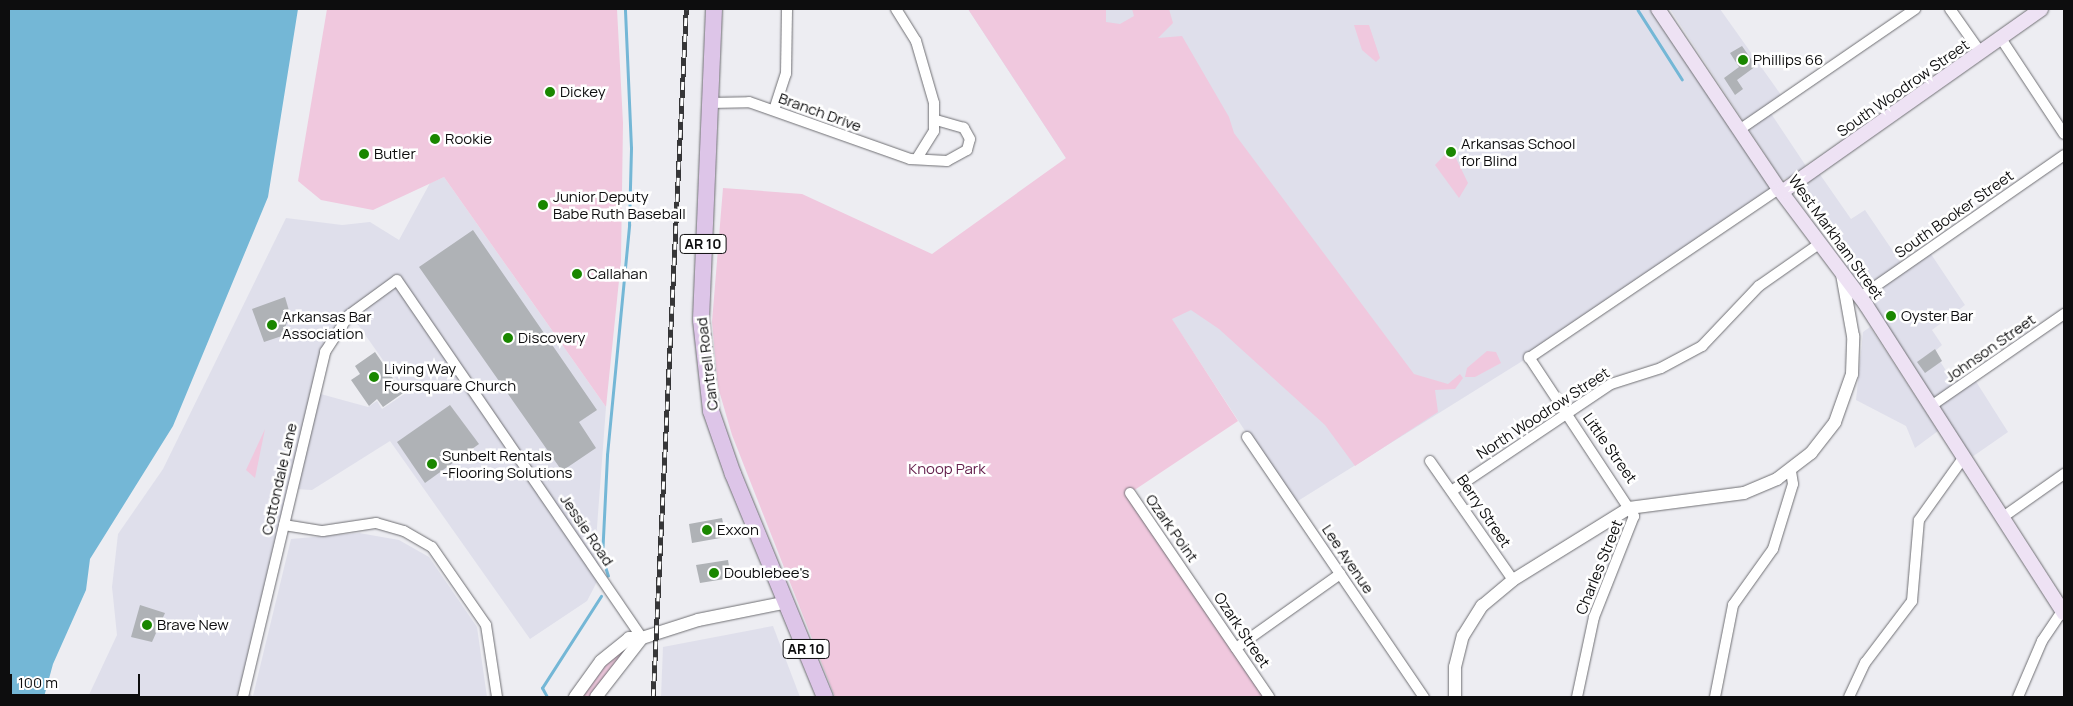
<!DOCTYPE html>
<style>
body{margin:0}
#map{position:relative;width:2073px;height:706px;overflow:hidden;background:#ededf2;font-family:Manrope,sans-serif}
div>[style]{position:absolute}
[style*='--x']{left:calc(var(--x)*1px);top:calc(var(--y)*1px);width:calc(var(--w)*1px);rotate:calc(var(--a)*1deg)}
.built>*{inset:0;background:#dfdfeb}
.green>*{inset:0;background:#f0c8de}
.water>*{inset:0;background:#74b7d6}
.stream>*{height:2.5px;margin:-1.25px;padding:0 1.25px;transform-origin:1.25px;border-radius:1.25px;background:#74b7d6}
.building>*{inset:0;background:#afb2b6}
.roads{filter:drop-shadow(0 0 1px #6f6f73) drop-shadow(0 0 1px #6f6f73)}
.minor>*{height:10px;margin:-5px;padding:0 5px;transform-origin:5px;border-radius:5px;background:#fff}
.tertiary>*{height:12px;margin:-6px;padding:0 6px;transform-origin:6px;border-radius:6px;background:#fff}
.secondary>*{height:14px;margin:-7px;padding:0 7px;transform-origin:7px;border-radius:7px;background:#eee2f4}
.primary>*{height:16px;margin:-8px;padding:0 8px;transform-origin:8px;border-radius:8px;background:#ddc5e8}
.rail>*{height:4.5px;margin-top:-2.25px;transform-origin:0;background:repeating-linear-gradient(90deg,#fff 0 8px,#363638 0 16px);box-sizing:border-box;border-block:1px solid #363638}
.dots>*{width:14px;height:14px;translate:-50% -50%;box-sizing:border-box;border:2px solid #fff;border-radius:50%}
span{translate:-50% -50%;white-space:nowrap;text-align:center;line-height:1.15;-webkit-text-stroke:5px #fff;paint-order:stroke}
.shield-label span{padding:1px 4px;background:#fff;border:1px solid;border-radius:4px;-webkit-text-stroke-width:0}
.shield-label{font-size:14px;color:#0d0d0e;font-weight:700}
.poi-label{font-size:15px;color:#0d0d0e}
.left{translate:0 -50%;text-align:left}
.street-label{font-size:15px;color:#0d0d0e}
.park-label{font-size:15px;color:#65214d}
.frame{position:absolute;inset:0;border:10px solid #0d0d0e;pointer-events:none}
.scale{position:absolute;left:10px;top:674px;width:130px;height:22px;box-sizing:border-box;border:2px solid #0d0d0e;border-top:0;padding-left:6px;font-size:15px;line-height:18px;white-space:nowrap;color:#0d0d0e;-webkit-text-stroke:4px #fff;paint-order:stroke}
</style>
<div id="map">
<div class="built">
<div style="clip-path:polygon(968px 9px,1658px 9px,1782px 192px,1529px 357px,1293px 504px)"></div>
<div style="clip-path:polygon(1670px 9px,1720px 9px,1786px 102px,1770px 112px,1806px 166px,1812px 163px,1851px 219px,1865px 210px,1901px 263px,1925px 245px,1965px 305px,1932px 330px,1942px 345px,1934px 352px,1954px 383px,1970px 372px,2008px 432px,1972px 457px,1789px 177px,1782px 180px)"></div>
<div style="clip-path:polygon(444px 177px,606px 407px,595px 554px,602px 572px,587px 601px,530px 639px,390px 441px,312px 490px,295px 489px,317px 393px,368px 407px,377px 401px,382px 409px,406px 393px,352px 316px,393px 285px,391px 282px,340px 323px,318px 364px,240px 688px,253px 696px,291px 539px,359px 533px,399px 540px,429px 557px,477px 627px,487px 697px,88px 697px,117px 635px,112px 587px,118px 534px,163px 469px,286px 218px,342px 225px,370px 222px,399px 240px,430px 183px)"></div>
<div style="clip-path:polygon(1870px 327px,1938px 431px,1915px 448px,1906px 426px,1856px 400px,1863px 332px)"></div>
<div style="clip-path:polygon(773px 626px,800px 697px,661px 697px,663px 647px)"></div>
</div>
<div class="green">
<div style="clip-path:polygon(327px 9px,617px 9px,623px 123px,621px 261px,606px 407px,444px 177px,373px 210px,321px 200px,298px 181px)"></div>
<div style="clip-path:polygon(968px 9px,1106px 9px,1106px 22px,1120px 24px,1134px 16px,1132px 9px,1169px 9px,1173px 23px,1158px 38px,1182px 36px,1229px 117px,1234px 133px,1414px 374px,1448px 384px,1460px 374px,1463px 378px,1455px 389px,1435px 390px,1438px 412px,1355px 466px,1325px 425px,1219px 329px,1191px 310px,1172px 319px,1238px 421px,1130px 493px,1271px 697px,835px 697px,732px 435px,718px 387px,712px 322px,723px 188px,802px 194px,932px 254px,1066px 158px)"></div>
<div style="clip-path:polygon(1354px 25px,1369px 25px,1380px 58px,1376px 62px,1362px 50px)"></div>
<div style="clip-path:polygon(1451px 148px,1468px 183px,1459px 198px,1435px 165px)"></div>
<div style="clip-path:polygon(1487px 351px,1496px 352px,1501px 363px,1475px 377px,1465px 377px,1467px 368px)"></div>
<div style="clip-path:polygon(265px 429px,255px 478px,246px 470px)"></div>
<div style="clip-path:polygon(629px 645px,590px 697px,582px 697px,606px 665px)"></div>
</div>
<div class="water">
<div style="clip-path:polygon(9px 9px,298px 9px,268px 197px,173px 426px,90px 559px,86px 590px,53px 664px,44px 697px,9px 697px)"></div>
</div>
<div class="stream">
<div style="--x:1638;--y:10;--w:82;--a:57.5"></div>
<div style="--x:608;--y:576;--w:19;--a:-108"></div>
<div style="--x:602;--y:558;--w:103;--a:-87.2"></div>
<div style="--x:607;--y:455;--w:231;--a:-84.5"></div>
<div style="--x:629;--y:225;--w:77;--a:-88.5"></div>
<div style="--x:631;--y:148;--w:139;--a:-92.5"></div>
<div style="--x:547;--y:697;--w:10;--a:-119"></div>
<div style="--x:542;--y:688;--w:109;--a:-57.3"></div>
</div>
<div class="building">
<div style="clip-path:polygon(1742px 46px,1756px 66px,1737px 80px,1743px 89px,1735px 95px,1724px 78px,1739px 67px,1730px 53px)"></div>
<div style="clip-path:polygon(473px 230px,597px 410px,579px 422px,596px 448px,562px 471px,419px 267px)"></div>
<div style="clip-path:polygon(285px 297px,290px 314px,282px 336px,264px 342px,252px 309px)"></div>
<div style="clip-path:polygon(1935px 349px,1942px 361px,1925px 373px,1917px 362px)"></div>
<div style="clip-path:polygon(375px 352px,403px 393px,383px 407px,377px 399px,369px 406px,351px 380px,360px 374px,355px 366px)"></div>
<div style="clip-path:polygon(450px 405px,479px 444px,425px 483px,397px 442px)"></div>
<div style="clip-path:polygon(722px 518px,726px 537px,692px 543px,689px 524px)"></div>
<div style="clip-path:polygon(728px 560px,731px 578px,700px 583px,696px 565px)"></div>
<div style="clip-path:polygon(140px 605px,165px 613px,152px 642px,131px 637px)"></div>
</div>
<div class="roads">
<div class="minor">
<div style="--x:896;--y:9;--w:38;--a:58"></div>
<div style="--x:916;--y:41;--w:65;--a:73.8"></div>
<div style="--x:934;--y:103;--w:28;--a:90"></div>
<div style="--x:934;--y:131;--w:31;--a:122"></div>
<div style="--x:1950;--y:9;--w:54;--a:54.8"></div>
<div style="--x:2000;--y:37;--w:116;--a:56.6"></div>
<div style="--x:710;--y:103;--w:39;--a:-1"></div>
<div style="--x:749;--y:102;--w:171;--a:19.5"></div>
<div style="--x:910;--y:159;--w:37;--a:3"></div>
<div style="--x:947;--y:161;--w:23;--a:-29"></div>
<div style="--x:967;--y:150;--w:11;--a:-75"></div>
<div style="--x:970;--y:139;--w:13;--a:-119"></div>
<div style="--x:964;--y:128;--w:29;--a:-164"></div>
<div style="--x:774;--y:110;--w:38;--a:-72"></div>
<div style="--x:786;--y:74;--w:65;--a:-89.1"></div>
<div style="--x:1739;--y:130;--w:214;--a:-34.5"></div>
<div style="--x:1860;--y:297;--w:249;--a:-34.8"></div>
<div style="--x:1529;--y:357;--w:191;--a:56.6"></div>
<div style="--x:1634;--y:516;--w:109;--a:111.6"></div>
<div style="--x:1594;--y:617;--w:82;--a:102"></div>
<div style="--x:1529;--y:358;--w:302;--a:-34.1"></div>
<div style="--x:1931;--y:406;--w:162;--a:-34.7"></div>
<div style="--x:1247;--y:437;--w:315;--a:55.8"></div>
<div style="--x:1430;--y:461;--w:145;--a:55.1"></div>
<div style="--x:1453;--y:490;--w:190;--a:-33.9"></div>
<div style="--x:1611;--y:384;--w:52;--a:-17.7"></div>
<div style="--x:1661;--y:368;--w:47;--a:-28.2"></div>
<div style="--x:1702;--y:346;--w:83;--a:-46.5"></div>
<div style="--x:1759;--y:286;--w:73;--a:-35"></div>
<div style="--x:1130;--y:493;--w:247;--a:55.7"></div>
<div style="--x:2003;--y:517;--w:75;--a:-35.2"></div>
<div style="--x:284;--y:525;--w:39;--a:9"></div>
<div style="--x:323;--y:531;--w:54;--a:-8.6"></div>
<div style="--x:376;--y:523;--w:29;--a:16"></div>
<div style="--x:404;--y:531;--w:32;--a:30"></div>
<div style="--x:432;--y:547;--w:95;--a:55.3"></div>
<div style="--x:486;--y:625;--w:73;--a:81.3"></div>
<div style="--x:1236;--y:648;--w:128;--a:-35.4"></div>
<div style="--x:243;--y:697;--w:355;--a:-76.6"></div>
<div style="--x:325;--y:352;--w:44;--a:-57"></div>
<div style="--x:349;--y:315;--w:59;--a:-36.1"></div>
<div style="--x:397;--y:280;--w:434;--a:55.6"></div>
<div style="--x:1715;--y:697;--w:94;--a:-78.9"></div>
<div style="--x:1733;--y:605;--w:69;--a:-54.5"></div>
<div style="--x:1773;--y:549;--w:68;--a:-72.9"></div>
<div style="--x:1793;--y:484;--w:13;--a:-99"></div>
<div style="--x:1849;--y:697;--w:38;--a:-65"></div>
<div style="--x:1865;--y:663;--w:78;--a:-52.8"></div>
<div style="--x:1912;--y:601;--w:81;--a:-85.1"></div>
<div style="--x:1919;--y:520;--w:77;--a:-54.5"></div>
<div style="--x:2018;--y:697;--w:61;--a:-66.8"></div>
<div style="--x:2042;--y:641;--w:36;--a:-56"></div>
</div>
<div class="tertiary">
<div style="--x:575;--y:697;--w:44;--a:-54.2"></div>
<div style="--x:601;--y:661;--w:36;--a:-39"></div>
<div style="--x:629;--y:638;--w:13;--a:0"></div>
<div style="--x:642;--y:638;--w:59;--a:-17.8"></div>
<div style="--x:698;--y:620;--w:91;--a:-11.4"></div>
<div style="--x:596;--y:697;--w:75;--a:-52.1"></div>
<div style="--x:1455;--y:697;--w:30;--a:-90"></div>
<div style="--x:1455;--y:667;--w:32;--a:-76"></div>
<div style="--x:1463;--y:636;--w:36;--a:-58"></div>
<div style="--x:1482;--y:606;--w:40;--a:-40"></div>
<div style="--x:1513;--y:580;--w:137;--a:-31.8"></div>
<div style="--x:1629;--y:508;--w:116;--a:-7.4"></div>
<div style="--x:1744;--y:493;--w:36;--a:-23"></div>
<div style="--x:1777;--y:479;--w:43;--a:-37.4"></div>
<div style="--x:1811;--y:453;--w:39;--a:-52"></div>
<div style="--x:1835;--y:422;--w:51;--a:-70.5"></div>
<div style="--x:1852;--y:374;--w:38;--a:-88"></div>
<div style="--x:1853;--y:336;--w:63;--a:-100.1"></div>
</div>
<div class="secondary">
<div style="--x:1658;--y:9;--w:217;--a:56.1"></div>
<div style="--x:1779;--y:189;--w:145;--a:53.1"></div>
<div style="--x:1866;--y:305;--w:366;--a:57.3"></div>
<div style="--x:1782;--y:192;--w:317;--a:-35.2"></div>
</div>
<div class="primary">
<div style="--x:714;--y:9;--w:311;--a:92.4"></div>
<div style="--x:701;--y:320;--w:92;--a:83.7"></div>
<div style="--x:711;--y:411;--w:67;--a:70.8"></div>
<div style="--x:733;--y:474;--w:241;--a:67.6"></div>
</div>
</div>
<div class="rail">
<div style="--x:653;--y:697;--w:689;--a:-87.25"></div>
</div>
<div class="dots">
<div style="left:1743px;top:60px;background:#1a8700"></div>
<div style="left:550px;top:92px;background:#1a8700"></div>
<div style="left:435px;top:139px;background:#1a8700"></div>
<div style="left:1451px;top:152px;background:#1a8700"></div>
<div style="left:364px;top:154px;background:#1a8700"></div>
<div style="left:543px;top:205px;background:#1a8700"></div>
<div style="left:577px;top:274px;background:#1a8700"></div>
<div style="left:1891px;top:316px;background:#1a8700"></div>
<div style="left:272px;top:325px;background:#1a8700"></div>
<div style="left:508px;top:338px;background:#1a8700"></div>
<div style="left:374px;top:377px;background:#1a8700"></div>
<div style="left:432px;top:464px;background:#1a8700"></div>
<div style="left:707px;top:530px;background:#1a8700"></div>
<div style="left:714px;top:573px;background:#1a8700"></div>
<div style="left:147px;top:625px;background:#1a8700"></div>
</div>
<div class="shield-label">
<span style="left:703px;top:244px">AR 10</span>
<span style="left:806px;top:649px">AR 10</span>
</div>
<div class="poi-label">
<span class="left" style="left:1753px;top:60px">Phillips 66</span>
<span class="left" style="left:560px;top:92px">Dickey</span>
<span class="left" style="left:445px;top:139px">Rookie</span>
<span class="left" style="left:1461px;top:152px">Arkansas School<br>for Blind</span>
<span class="left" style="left:374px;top:154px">Butler</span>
<span class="left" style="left:553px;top:205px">Junior Deputy<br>Babe Ruth Baseball</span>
<span class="left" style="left:587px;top:274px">Callahan</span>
<span class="left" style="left:282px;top:325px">Arkansas Bar<br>Association</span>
<span class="left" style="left:1901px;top:316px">Oyster Bar</span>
<span class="left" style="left:518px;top:338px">Discovery</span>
<span class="left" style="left:384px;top:377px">Living Way<br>Foursquare Church</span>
<span class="left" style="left:442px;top:464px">Sunbelt Rentals<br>-Flooring Solutions</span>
<span class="left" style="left:717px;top:530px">Exxon</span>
<span class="left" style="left:724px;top:573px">Doublebee's</span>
<span class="left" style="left:157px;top:625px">Brave New</span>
</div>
<div class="street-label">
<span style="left:1903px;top:88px;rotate:-35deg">South Woodrow Street</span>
<span style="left:820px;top:112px;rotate:20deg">Branch Drive</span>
<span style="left:1954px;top:214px;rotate:-35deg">South Booker Street</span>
<span style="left:1836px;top:237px;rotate:54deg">West Markham Street</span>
<span style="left:1990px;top:348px;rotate:-35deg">Johnson Street</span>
<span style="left:707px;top:364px;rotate:-97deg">Cantrell Road</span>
<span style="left:1543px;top:413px;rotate:-33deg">North Woodrow Street</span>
<span style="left:1610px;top:448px;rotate:55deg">Little Street</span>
<span style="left:279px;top:479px;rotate:-77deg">Cottondale Lane</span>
<span style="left:1484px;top:511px;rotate:56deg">Berry Street</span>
<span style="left:1172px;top:528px;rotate:55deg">Ozark Point</span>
<span style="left:587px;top:530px;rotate:56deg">Jessie Road</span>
<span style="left:1348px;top:559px;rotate:56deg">Lee Avenue</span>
<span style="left:1599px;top:567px;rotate:-68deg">Charles Street</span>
<span style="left:1242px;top:630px;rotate:56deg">Ozark Street</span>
</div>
<div class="park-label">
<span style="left:947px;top:469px">Knoop Park</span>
</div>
<div class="frame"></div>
<div class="scale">100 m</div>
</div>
